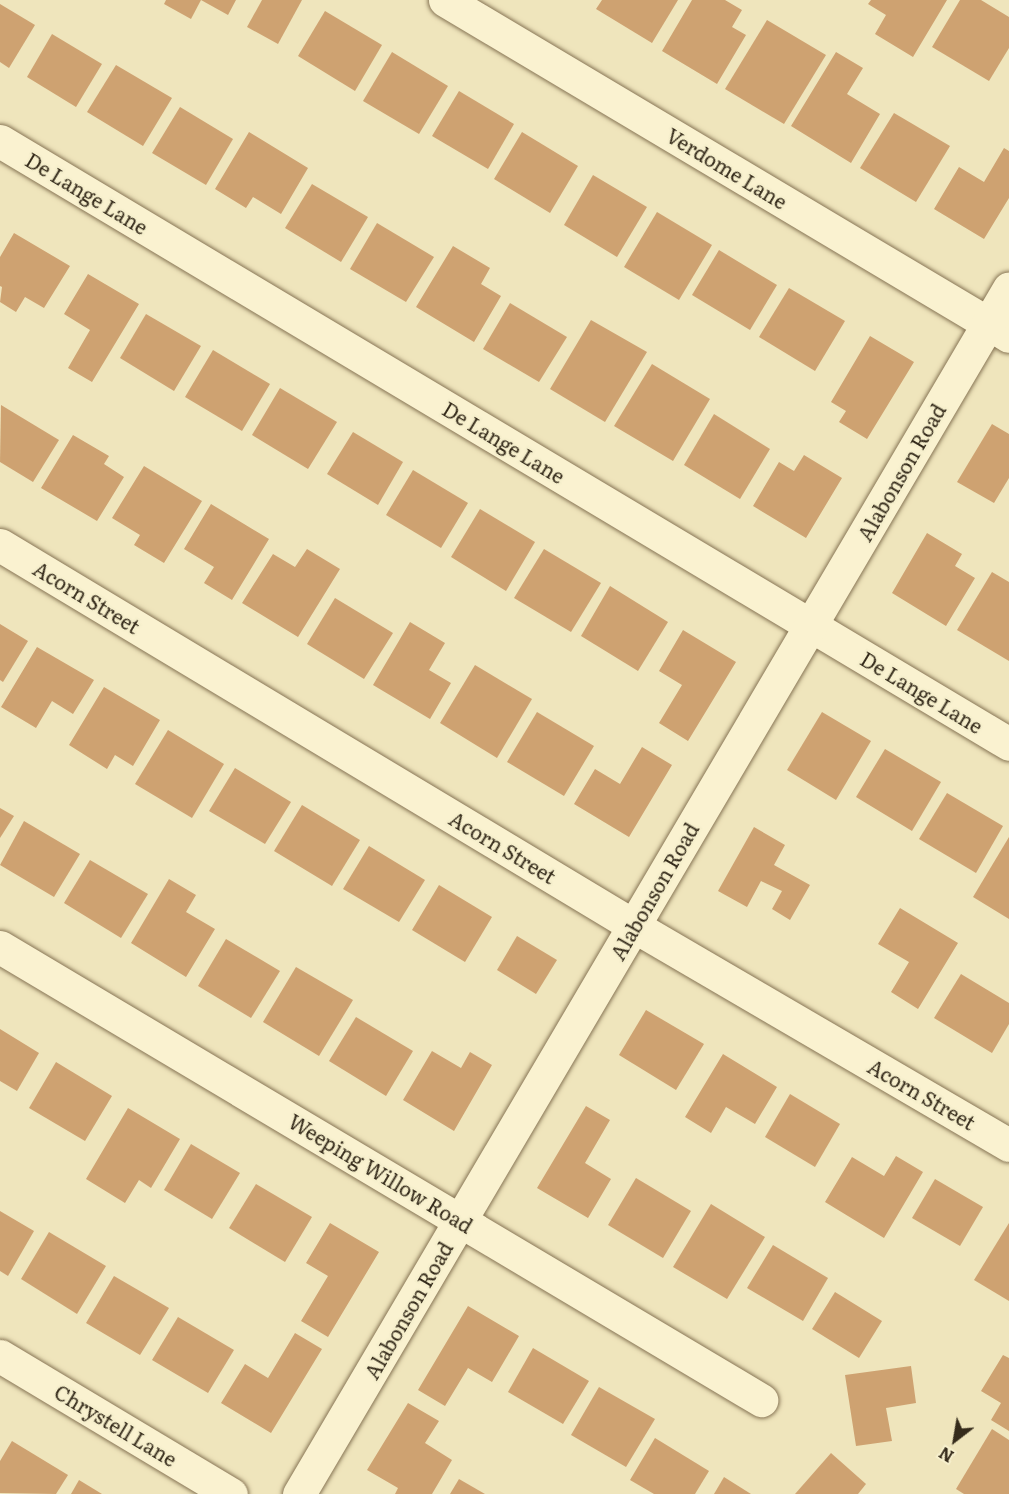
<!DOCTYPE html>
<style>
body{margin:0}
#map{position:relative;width:1009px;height:1494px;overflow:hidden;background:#efe5bc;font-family:Literata,serif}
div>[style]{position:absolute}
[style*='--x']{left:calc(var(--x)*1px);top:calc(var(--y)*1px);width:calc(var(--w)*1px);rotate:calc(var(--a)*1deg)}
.building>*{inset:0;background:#cea271}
.roads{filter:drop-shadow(0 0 2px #877555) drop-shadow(0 0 2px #877555)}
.minor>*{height:33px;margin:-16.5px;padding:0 16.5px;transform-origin:16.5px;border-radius:16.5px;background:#faf2d0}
span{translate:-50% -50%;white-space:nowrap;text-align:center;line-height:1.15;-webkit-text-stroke:4.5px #f6efcc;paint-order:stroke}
.street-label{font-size:20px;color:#352b1b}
.north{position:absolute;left:925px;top:1410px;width:60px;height:60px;-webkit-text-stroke:4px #f6efcc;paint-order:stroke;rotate:211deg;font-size:16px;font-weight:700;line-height:24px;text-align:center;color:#352b1b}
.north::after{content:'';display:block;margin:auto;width:21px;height:27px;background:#352b1b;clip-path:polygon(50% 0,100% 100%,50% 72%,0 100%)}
</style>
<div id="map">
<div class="building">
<div style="clip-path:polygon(166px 0,201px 0,191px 19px,164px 4px)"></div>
<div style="clip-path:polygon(201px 0,236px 0,228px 15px)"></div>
<div style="clip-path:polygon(262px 0,302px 0,278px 44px,247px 27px)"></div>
<div style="clip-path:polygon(602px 0,678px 0,652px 43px,596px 9px)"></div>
<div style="clip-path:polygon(692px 0,725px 0,742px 10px,732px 27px,746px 35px,717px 84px,662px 51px)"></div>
<div style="clip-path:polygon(871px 0,947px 0,913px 57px,875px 34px,886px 15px,868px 4px)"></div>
<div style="clip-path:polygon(960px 0,981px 0,1009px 17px,1009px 48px,989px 81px,932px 47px)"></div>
<div style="clip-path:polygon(0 4px,35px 25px,9px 68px,0 62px)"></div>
<div style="clip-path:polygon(325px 11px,382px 45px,355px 91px,298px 56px)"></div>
<div style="clip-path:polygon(767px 20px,826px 55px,784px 124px,725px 89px)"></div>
<div style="clip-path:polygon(52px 34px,102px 64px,76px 107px,27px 77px)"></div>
<div style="clip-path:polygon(392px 52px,448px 86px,419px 134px,363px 101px)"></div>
<div style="clip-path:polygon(836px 52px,863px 68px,847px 94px,880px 114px,851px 163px,791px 126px)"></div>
<div style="clip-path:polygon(116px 65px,172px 98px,143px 146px,87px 112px)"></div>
<div style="clip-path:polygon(459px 91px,514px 124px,488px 169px,432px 136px)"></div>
<div style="clip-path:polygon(180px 107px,233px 139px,206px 185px,152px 153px)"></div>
<div style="clip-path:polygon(894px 113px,950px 146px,916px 202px,860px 168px)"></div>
<div style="clip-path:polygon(249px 132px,308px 168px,281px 214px,253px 197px,246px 208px,215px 189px)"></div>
<div style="clip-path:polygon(522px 132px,578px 166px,550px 213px,494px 179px)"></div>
<div style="clip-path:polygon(1004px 148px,1009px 151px,1009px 198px,984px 239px,934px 209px,959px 167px,984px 182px)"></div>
<div style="clip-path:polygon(593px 175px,647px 207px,617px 257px,564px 225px)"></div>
<div style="clip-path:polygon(312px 184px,368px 217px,341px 262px,285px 228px)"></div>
<div style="clip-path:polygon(657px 212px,712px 245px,679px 300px,624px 267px)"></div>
<div style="clip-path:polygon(377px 223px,434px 257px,406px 302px,350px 269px)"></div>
<div style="clip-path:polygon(14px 233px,70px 266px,44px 308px,25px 297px,16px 312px,0 302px,2px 287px,0 286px,0 257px)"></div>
<div style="clip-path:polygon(453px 246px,490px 268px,481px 284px,501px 296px,474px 342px,416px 307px)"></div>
<div style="clip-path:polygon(719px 250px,777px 285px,750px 330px,692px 295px)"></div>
<div style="clip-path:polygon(88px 274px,139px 304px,92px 382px,68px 368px,90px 330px,64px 314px)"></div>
<div style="clip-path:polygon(789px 288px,845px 321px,815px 371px,759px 337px)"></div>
<div style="clip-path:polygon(510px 303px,567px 337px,539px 382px,483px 349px)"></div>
<div style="clip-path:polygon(146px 314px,201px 346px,174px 391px,120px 358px)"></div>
<div style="clip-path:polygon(591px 320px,647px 352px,605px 422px,550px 389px)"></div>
<div style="clip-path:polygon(870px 336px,914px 362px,867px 439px,839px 422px,846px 411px,831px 402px)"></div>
<div style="clip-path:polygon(213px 350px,270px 384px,242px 431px,185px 397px)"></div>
<div style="clip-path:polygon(652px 364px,710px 399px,673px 461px,614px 426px)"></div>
<div style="clip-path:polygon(280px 388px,337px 422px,308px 469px,252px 435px)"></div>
<div style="clip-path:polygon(1px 405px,59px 440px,33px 482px,0 462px)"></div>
<div style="clip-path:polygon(714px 414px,770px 449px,740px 499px,684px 465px)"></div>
<div style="clip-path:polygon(992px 424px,1009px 434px,1009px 478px,994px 503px,957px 482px)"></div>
<div style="clip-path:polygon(353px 432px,403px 462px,378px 505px,327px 474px)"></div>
<div style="clip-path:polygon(73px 435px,109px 456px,104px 464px,124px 477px,97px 521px,41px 488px)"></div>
<div style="clip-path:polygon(804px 455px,842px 478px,806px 538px,753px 506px,779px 462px,794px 471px)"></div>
<div style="clip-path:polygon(144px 466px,202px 501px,164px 563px,134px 545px,140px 535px,112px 518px)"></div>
<div style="clip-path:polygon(413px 470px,468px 503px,441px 548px,386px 515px)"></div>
<div style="clip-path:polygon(211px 504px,269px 539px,232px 600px,204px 583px,214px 567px,184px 549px)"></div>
<div style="clip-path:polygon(480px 509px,535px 542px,506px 591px,451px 557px)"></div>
<div style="clip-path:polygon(927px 533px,962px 554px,955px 566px,975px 578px,946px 626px,892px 593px)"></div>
<div style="clip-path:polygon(307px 549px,340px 569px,298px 637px,242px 603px,273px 554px,295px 567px)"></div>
<div style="clip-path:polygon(544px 549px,601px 583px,571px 632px,514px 598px)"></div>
<div style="clip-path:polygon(992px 572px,1009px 582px,1009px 661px,957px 630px)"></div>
<div style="clip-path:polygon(610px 586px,668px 622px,638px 671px,581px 636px)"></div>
<div style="clip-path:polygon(335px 598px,393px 633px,364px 679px,307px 644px)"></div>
<div style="clip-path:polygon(410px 622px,445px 643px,429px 670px,451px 683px,430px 719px,373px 685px)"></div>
<div style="clip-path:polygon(0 624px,28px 641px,3px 682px,0 680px)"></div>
<div style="clip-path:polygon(683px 630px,736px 662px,688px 741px,659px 723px,682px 685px,659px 671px)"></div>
<div style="clip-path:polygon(37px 647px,94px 680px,73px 714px,52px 701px,36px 728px,1px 707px)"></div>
<div style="clip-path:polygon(475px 665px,532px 699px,497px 758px,440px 723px)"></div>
<div style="clip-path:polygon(104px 687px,160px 720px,133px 766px,115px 755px,107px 769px,69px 745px)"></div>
<div style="clip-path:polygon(537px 712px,594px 746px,564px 796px,507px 762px)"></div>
<div style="clip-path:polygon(822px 712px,871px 741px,836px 800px,787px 770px)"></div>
<div style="clip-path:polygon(168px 730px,224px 764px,192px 818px,135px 784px)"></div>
<div style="clip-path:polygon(642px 747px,672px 765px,629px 837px,574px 804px,595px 769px,620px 784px)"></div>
<div style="clip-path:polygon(885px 749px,941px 782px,912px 831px,856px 797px)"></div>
<div style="clip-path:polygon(235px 768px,291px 802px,265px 844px,209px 811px)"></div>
<div style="clip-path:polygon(947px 793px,1003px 826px,976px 873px,919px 839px)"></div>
<div style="clip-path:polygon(302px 805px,360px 840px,332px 886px,274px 851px)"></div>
<div style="clip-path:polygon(0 808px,14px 816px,0 838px)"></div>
<div style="clip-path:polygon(24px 821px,80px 854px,54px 897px,0 865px)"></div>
<div style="clip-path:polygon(754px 827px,785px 845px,774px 865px,810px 885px,790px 920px,772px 909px,782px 891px,761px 881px,747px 907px,718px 891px)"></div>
<div style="clip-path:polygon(1009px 837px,1009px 919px,973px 897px)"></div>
<div style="clip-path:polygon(369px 846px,425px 880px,399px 922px,343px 889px)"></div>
<div style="clip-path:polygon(90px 860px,148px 894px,121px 938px,64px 903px)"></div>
<div style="clip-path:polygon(169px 879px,196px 895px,186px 912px,215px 929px,186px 977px,131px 943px)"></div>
<div style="clip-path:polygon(439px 885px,492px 917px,465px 962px,412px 930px)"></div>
<div style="clip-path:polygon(900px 908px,958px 943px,918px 1009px,891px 992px,909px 962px,878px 944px)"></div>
<div style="clip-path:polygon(517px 936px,557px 960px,536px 994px,497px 970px)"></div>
<div style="clip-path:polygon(226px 939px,280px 971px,251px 1018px,198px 986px)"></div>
<div style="clip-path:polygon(296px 967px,353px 1000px,319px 1056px,263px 1022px)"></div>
<div style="clip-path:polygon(961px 974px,1009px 1003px,1009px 1024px,992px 1053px,934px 1018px)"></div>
<div style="clip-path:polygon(646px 1010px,704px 1044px,676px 1090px,619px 1055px)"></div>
<div style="clip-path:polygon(356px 1017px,413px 1051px,386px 1096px,329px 1061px)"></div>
<div style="clip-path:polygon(0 1029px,39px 1053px,17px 1091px,0 1081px)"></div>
<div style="clip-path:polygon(432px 1051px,461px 1068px,470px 1052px,492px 1065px,454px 1131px,403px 1100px)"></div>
<div style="clip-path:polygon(723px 1054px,777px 1087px,755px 1124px,726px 1107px,711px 1133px,685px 1117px)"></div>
<div style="clip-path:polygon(56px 1062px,112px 1096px,85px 1141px,29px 1108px)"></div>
<div style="clip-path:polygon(790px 1094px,840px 1124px,815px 1167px,765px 1137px)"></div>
<div style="clip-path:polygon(586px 1106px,610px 1120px,585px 1163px,611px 1179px,588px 1218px,537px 1188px)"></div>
<div style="clip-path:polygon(128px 1108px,180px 1139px,151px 1188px,139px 1180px,125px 1203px,86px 1179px)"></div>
<div style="clip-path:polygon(191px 1144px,240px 1173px,212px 1219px,164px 1190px)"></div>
<div style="clip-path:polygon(896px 1156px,923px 1172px,884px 1238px,825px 1202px,852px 1157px,884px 1176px)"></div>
<div style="clip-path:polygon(636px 1178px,691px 1211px,663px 1258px,608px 1225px)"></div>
<div style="clip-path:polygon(935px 1179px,983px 1207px,960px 1246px,912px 1218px)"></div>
<div style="clip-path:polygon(256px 1184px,312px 1217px,285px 1262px,229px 1228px)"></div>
<div style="clip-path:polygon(711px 1204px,765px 1237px,727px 1299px,673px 1267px)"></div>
<div style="clip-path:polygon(0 1211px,34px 1231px,8px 1276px,0 1271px)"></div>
<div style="clip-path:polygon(330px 1223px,379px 1252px,328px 1337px,301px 1321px,328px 1276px,306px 1263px)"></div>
<div style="clip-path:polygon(1009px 1223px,1009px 1301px,974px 1280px)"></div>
<div style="clip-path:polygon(49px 1232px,106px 1266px,77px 1314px,21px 1279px)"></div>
<div style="clip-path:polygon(773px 1245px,828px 1278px,803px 1321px,747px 1288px)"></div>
<div style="clip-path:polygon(114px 1276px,169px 1308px,140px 1355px,86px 1323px)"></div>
<div style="clip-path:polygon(835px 1292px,882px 1321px,859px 1358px,812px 1329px)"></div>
<div style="clip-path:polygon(468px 1306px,519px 1336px,492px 1382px,468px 1368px,445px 1406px,418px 1390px)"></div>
<div style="clip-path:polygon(178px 1317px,234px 1350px,208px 1393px,152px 1360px)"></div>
<div style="clip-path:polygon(295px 1333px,322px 1349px,271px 1433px,221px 1403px,245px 1364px,268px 1378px)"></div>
<div style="clip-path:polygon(533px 1348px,589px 1381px,563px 1424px,508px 1392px)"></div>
<div style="clip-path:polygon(1003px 1355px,1009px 1358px,1009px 1431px,991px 1420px,1001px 1403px,981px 1391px)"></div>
<div style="clip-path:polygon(911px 1366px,916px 1403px,886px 1408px,892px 1441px,856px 1446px,845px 1375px)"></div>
<div style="clip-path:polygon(599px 1387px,655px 1419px,626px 1467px,571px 1435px)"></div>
<div style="clip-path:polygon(408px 1403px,439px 1421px,425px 1443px,452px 1460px,432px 1494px,395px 1494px,398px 1488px,367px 1470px)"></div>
<div style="clip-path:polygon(992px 1429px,1009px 1440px,1009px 1494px,964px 1494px,956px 1489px)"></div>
<div style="clip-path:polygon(655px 1438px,709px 1471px,695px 1494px,654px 1494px,630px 1480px)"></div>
<div style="clip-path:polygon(12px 1441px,68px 1475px,56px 1494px,0 1493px,0 1461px)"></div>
<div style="clip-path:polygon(831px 1453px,866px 1484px,858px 1494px,795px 1494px)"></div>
<div style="clip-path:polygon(724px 1477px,751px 1494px,714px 1494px)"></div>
<div style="clip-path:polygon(459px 1479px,485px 1494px,450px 1494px)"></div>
<div style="clip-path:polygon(79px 1480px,102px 1494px,71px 1494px)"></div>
</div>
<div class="roads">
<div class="minor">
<div style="--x:445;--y:0;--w:656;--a:30.78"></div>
<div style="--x:0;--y:141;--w:1175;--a:30.86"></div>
<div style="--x:0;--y:545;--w:740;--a:31"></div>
<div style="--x:634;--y:926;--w:434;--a:30.3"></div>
<div style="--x:0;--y:947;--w:886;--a:30.76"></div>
<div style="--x:0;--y:1356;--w:269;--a:30.9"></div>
<div style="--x:299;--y:1494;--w:1399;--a:-59.51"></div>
</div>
</div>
<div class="street-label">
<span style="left:727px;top:168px;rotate:31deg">Verdome Lane</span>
<span style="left:87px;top:193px;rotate:31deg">De Lange Lane</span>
<span style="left:504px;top:442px;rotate:31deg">De Lange Lane</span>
<span style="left:901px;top:472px;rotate:-60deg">Alabonson Road</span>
<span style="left:87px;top:597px;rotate:31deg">Acorn Street</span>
<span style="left:922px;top:692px;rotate:31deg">De Lange Lane</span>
<span style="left:503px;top:847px;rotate:31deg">Acorn Street</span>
<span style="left:654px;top:891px;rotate:-60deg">Alabonson Road</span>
<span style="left:922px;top:1094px;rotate:30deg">Acorn Street</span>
<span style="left:381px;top:1173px;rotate:31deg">Weeping Willow Road</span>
<span style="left:408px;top:1310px;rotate:-60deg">Alabonson Road</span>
<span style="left:116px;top:1425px;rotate:31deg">Chrystell Lane</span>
</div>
<div class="north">N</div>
</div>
